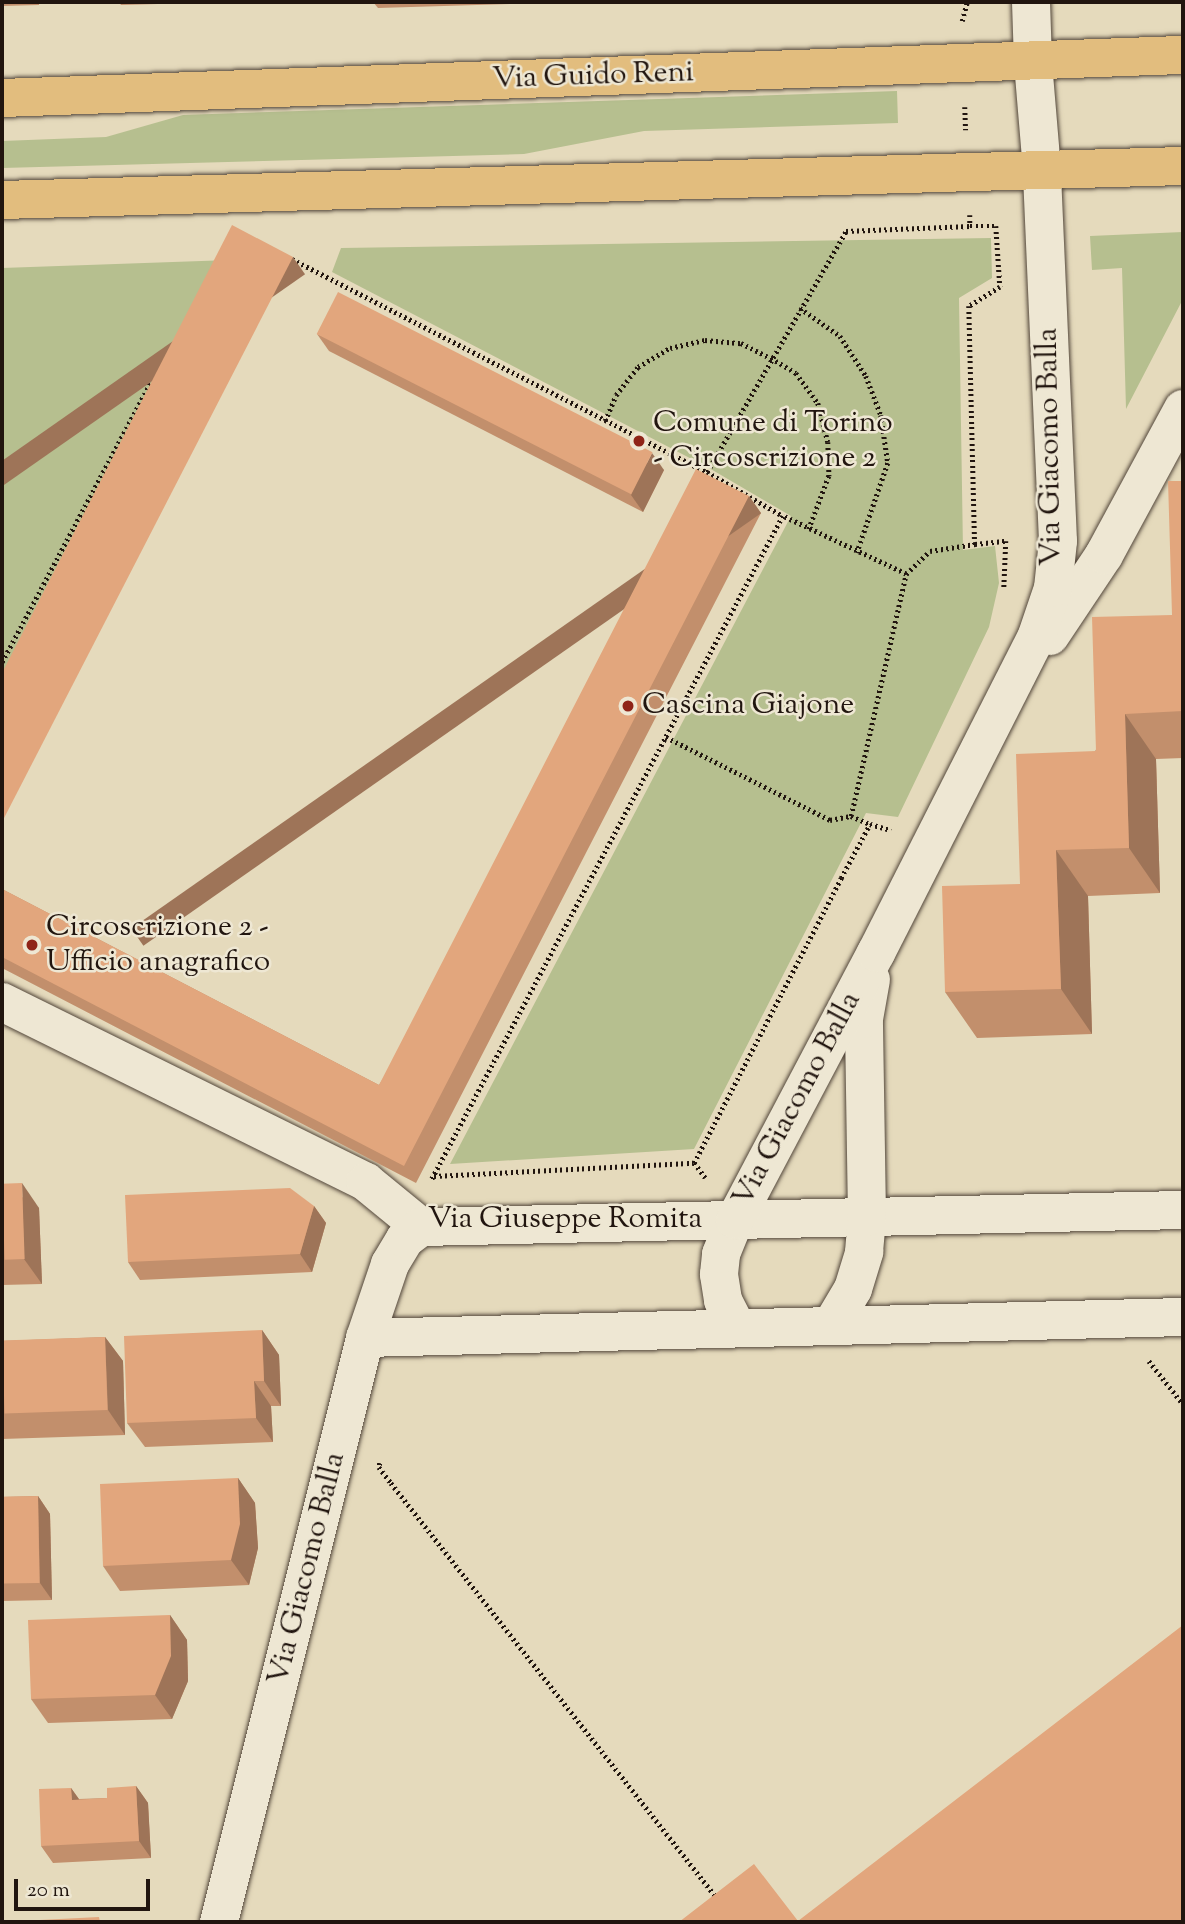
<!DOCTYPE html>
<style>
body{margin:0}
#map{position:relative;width:1185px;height:1924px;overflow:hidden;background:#e5dabc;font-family:"Sorts Mill Goudy",serif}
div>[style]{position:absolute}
.green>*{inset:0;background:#b6bf8f}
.path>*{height:4.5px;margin-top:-2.25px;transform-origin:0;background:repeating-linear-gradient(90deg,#21150f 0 2px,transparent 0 5.5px)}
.roads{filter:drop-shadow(0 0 2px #52463a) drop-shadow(0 0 2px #52463a)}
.minor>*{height:38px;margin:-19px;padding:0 19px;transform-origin:19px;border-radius:19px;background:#eee7d3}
.major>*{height:38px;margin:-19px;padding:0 19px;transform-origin:19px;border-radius:19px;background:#e2bd7e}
.wall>*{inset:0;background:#c28f6c}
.shaded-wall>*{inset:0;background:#9e7458;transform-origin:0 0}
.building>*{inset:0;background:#e2a67d;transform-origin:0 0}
.dots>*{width:19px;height:19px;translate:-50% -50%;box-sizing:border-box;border:4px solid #eee7d3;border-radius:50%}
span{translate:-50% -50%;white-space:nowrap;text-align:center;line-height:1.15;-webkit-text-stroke:5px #eee7d3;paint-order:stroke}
.street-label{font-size:30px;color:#21150f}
.poi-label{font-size:30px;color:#21150f}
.left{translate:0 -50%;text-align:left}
.frame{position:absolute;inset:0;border:4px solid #21150f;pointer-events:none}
.scale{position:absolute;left:14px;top:1879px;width:136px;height:32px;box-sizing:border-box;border:4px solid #21150f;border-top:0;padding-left:9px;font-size:21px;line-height:24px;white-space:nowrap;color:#21150f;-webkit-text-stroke:5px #eee7d3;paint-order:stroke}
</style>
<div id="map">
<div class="green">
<i style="clip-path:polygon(897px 91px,898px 123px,644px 131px,524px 154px,2px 168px,2px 141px,106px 137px,183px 115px)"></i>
<i style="clip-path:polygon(1183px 232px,1183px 299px,1126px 409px,1122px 268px,1092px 270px,1090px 236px)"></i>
<i style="clip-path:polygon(991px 238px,992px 278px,959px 298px,963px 550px,995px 546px,999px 583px,989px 627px,898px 817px,866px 813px,694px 1149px,450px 1164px,791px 516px,709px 468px,332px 272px,341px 248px)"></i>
<i style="clip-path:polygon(230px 260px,2px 707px,2px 268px)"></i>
</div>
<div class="path">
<i style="left:962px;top:21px;width:20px;rotate:-75deg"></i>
<i style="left:965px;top:107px;width:23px;rotate:88deg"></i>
<i style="left:970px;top:215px;width:11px;rotate:90deg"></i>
<i style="left:970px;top:226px;width:26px"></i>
<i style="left:996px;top:226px;width:61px;rotate:86.2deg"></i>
<i style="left:1000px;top:287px;width:36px;rotate:148deg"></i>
<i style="left:969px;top:306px;width:238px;rotate:88.6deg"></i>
<i style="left:975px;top:544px;width:31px;rotate:-6deg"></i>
<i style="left:1006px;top:541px;width:48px;rotate:92.4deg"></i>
<i style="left:292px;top:259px;width:466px;rotate:27.2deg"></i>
<i style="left:707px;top:472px;width:88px;rotate:30.1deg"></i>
<i style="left:783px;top:516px;width:752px;rotate:117.89deg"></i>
<i style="left:800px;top:308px;width:49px;rotate:35deg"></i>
<i style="left:840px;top:336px;width:48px;rotate:57deg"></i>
<i style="left:866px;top:376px;width:42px;rotate:69deg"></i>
<i style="left:881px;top:415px;width:49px;rotate:81.7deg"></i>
<i style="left:888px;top:463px;width:95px;rotate:109deg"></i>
<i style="left:605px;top:421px;width:28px;rotate:-67deg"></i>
<i style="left:616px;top:395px;width:36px;rotate:-52deg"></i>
<i style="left:638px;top:367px;width:37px;rotate:-31deg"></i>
<i style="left:670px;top:348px;width:36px;rotate:-13deg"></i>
<i style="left:705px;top:340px;width:36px;rotate:5deg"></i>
<i style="left:741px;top:343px;width:34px;rotate:27deg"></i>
<i style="left:771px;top:358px;width:29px;rotate:31deg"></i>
<i style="left:796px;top:373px;width:37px;rotate:54deg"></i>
<i style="left:818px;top:403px;width:40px;rotate:75.6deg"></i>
<i style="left:828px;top:442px;width:34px;rotate:88deg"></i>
<i style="left:829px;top:476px;width:57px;rotate:110.7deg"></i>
<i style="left:707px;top:472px;width:278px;rotate:-60deg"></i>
<i style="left:846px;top:231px;width:124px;rotate:-2.3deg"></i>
<i style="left:906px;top:574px;width:33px;rotate:-44deg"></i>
<i style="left:930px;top:551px;width:46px;rotate:-8.8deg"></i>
<i style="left:2px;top:662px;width:339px;rotate:-62deg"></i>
<i style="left:666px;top:737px;width:184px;rotate:26.8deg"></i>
<i style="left:830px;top:820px;width:21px;rotate:-11deg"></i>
<i style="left:851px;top:816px;width:248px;rotate:-77.2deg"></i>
<i style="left:906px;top:574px;width:136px;rotate:-154.8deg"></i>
<i style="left:851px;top:816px;width:21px;rotate:23deg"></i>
<i style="left:434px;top:1176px;width:260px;rotate:-2.9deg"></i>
<i style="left:705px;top:1178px;width:19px;rotate:-126deg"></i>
<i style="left:694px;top:1163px;width:321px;rotate:-62.7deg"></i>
<i style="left:841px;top:878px;width:61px;rotate:-61.8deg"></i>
<i style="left:870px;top:824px;width:22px;rotate:16deg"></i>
<i style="left:1149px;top:1361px;width:55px;rotate:51.7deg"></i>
<i style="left:380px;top:1463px;width:4px;rotate:104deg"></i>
<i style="left:379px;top:1467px;width:20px;rotate:53deg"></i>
<i style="left:391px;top:1483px;width:528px;rotate:51.85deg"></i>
</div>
<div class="roads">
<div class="minor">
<i style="left:1050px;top:636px;width:97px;rotate:-56.3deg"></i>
<i style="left:1104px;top:555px;width:166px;rotate:-61.6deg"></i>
<i style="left:2px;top:1002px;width:406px;rotate:26.3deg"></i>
<i style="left:366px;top:1182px;width:71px;rotate:39.3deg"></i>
<i style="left:421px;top:1227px;width:762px;rotate:-1.28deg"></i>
<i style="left:831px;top:1326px;width:43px;rotate:-59.3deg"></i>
<i style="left:853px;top:1289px;width:39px;rotate:-73deg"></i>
<i style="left:864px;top:1252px;width:35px;rotate:-85deg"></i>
<i style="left:867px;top:1217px;width:198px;rotate:-90.9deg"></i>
<i style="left:864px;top:1019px;width:40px;rotate:-80deg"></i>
<i style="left:737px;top:1328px;width:31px;rotate:-117deg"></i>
<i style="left:723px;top:1300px;width:26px;rotate:-99deg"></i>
<i style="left:719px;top:1274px;width:20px;rotate:-84deg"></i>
<i style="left:721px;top:1254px;width:37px;rotate:-68deg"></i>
<i style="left:735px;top:1220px;width:302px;rotate:-62.2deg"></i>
<i style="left:876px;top:953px;width:353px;rotate:-63.1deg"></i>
<i style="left:1036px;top:638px;width:53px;rotate:-71.2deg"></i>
<i style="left:1053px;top:588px;width:47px;rotate:-83.9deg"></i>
<i style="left:1058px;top:541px;width:371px;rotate:-92.5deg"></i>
<i style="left:1042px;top:170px;width:108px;rotate:-94.8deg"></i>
<i style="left:1033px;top:62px;width:60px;rotate:-91.9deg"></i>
<i style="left:365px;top:1338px;width:818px;rotate:-1.47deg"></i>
<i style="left:219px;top:1922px;width:602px;rotate:-75.96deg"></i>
<i style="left:365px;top:1338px;width:78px;rotate:-71.3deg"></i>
<i style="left:390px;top:1264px;width:29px;rotate:-59deg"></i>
<i style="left:405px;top:1239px;width:20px;rotate:-37deg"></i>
</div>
<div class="major">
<i style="left:2px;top:98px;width:1182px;rotate:-2.09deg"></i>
<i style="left:2px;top:200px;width:1181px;rotate:-1.65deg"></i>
</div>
</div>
<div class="wall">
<i style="clip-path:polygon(2px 2px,39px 2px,39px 5px,2px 6px)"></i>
<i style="clip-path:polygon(119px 2px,232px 2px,121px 5px)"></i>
<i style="clip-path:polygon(373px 2px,579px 2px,378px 8px)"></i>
<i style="clip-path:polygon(317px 334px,664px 470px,643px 512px,329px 351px)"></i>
<i style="clip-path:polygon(1183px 481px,1183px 758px,1156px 759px,1160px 893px,1088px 896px,1092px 1034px,977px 1038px,945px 992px,1020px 884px,1172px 615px)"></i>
<i style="clip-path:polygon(749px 496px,761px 513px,416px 1183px,2px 968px,2px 889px,379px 1085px)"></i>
<i style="clip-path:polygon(2px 1184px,39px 1208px,42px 1284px,2px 1285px)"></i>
<i style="clip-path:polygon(314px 1206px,326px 1223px,312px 1272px,140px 1280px,128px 1262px)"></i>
<i style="clip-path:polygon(262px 1330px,279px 1355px,281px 1406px,271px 1406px,273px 1442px,145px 1447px,127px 1423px)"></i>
<i style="clip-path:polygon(105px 1337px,123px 1361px,125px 1435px,2px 1439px,2px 1341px)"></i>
<i style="clip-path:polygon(238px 1478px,255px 1503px,258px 1548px,249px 1585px,120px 1591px,103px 1566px)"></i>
<i style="clip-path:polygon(38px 1496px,50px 1514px,52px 1600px,2px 1601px,2px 1497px)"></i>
<i style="clip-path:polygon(170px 1615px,187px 1640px,188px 1681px,172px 1719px,48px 1723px,31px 1699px)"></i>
<i style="clip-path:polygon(136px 1786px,148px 1803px,151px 1858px,53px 1863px,41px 1846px,71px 1788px,79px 1799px,107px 1798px)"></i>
</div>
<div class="shaded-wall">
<i style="left:293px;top:257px;width:21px;height:636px;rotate:55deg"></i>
<i style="clip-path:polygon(652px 453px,664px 470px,643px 512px,631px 495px)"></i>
<i style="left:749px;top:496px;width:21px;height:754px;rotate:55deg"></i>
<i style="clip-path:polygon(1125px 714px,1156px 759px,1160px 893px,1129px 848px)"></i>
<i style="clip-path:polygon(1056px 850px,1088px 896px,1092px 1034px,1061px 989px)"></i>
<i style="clip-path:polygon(22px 1183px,39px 1208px,42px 1284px,24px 1259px)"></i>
<i style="clip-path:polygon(314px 1206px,326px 1223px,312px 1272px,300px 1254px)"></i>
<i style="clip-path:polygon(262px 1330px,279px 1355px,281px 1406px,264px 1381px)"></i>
<i style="clip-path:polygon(105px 1337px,123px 1361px,125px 1435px,108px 1410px)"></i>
<i style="clip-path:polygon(254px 1381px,271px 1406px,273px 1442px,256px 1418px)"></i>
<i style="clip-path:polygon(238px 1478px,255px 1503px,258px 1548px,249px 1585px,231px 1560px)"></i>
<i style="clip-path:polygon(38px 1496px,50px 1514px,52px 1600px,40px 1583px)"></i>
<i style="clip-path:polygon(170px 1615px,187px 1640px,188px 1681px,172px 1719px,155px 1695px)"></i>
<i style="clip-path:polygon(136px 1786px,148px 1803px,151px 1858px,139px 1841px)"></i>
<i style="clip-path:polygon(71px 1788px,83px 1805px,72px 1800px)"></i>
</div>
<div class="building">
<i style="clip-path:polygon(232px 225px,293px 257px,2px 822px,2px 673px)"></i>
<i style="left:338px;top:292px;width:353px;height:47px;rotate:27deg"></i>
<i style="clip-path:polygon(696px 469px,749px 496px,404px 1166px,2px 957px,2px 889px,379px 1085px)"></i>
<i style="clip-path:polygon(1168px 481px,1183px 481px,1183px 711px,1125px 714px,1129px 848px,1056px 850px,1061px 989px,945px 992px,942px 886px,1020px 884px,1016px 754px,1096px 751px,1092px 617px,1172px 615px)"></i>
<i style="left:22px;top:1183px;width:76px;height:20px;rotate:88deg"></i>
<i style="clip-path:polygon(290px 1188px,314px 1206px,300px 1254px,128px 1262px,125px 1195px)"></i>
<i style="clip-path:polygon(262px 1330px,264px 1381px,254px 1381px,256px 1418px,127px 1423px,124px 1336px)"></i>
<i style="left:105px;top:1337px;width:73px;height:103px;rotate:88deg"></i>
<i style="clip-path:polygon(238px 1478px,240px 1524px,231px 1560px,103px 1566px,100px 1484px)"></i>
<i style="left:38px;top:1496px;width:87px;height:36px;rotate:89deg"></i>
<i style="clip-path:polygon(170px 1615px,171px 1656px,155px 1695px,31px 1699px,28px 1620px)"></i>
<i style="clip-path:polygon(1183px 1625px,1183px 1922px,679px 1922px,754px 1864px,798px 1921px)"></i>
<i style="clip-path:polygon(136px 1786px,139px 1841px,41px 1846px,39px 1789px,71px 1788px,72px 1800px,107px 1798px,107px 1788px)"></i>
<i style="clip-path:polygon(99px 1917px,100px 1922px,40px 1922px,40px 1920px)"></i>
</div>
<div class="dots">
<i style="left:639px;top:441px;background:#8f2418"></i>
<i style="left:628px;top:706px;background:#8f2418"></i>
<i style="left:32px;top:945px;background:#8f2418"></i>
</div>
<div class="street-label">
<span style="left:593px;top:77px;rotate:-2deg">Via Guido Reni</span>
<span style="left:1051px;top:447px;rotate:-91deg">Via Giacomo Balla</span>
<span style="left:798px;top:1100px;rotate:-62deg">Via Giacomo Balla</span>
<span style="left:565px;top:1220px">Via Giuseppe Romita</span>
<span style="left:308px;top:1569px;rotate:-76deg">Via Giacomo Balla</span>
</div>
<div class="poi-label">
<span class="left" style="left:653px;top:441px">Comune di Torino<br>- Circoscrizione 2</span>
<span class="left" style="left:642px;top:706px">Cascina Giajone</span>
<span class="left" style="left:46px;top:945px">Circoscrizione 2 -<br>Ufficio anagrafico</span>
</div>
<div class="frame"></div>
<div class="scale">20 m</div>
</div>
